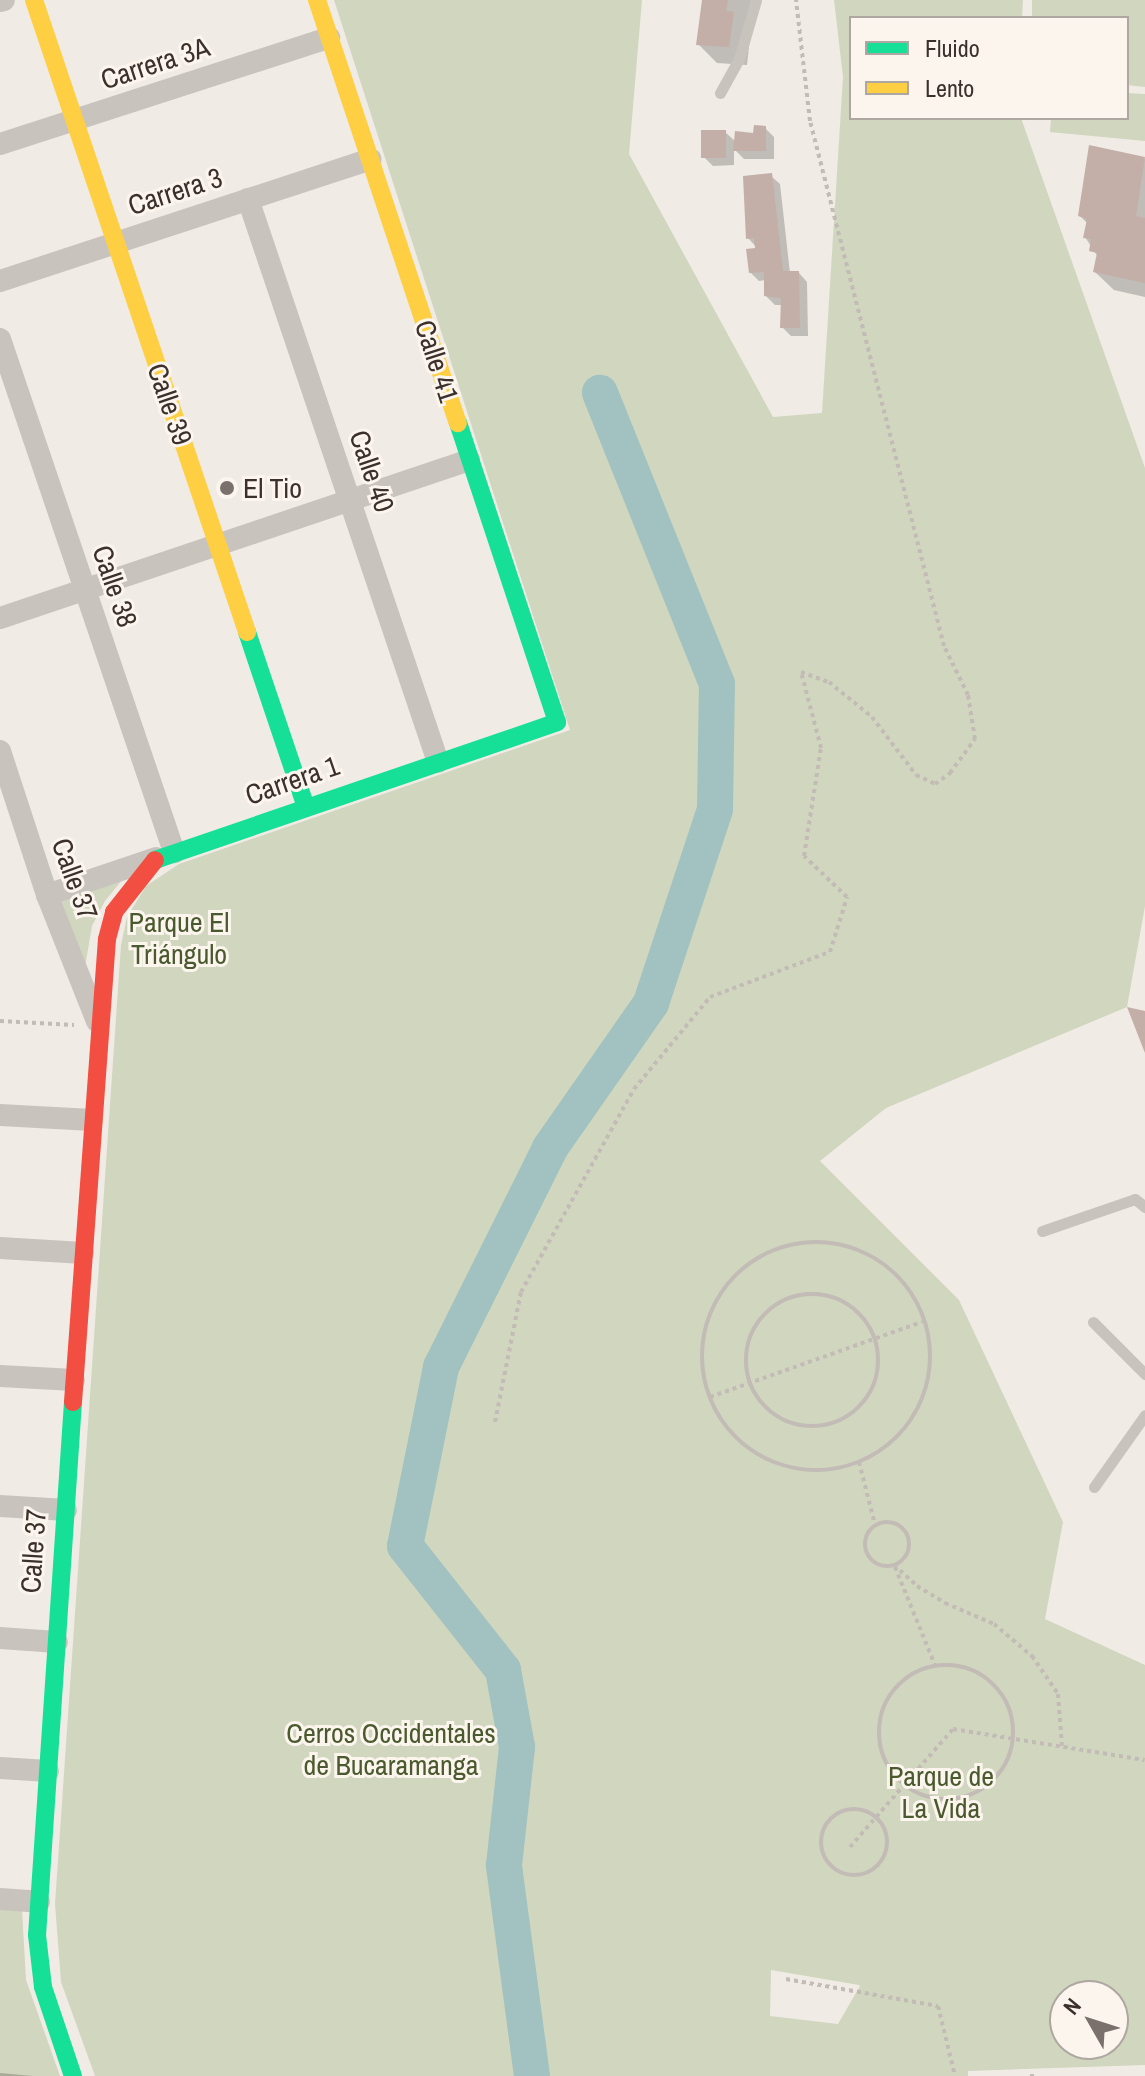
<!DOCTYPE html>
<meta charset="utf-8">
<style>
body{margin:0}
#map{position:relative;width:1145px;height:2076px;overflow:hidden;background:#f0ebe5;font-family:"Archivo Narrow",sans-serif}
div>[style]{position:absolute}
.green>*{inset:0;background:#d1d6bf}
.shadow>*{inset:0;background:#0003}
.river>*{height:36px;margin:-18px;padding:0 18px;transform-origin:18px;border-radius:18px;background:#a1c2c1}
.building>*{inset:0;background:#c3afa7;transform-origin:0 0}
.path>*{height:4px;margin-top:-2px;transform-origin:0;background:repeating-linear-gradient(90deg,#c2bbb6 0 4px,transparent 0 8px)}
.path>.ring{margin:-2px;padding:0;box-sizing:content-box;background:none;border:4px solid #c2bbb6;border-radius:50%}
.lane>*{height:11px;margin:-5.5px;padding:0 5.5px;transform-origin:5.5px;border-radius:5.5px;background:#c9c3be}
.street>*{height:22px;margin:-11px;padding:0 11px;transform-origin:11px;border-radius:11px;background:#c9c3be}
.fast>*{height:18px;margin:-9px;padding:0 9px;transform-origin:9px;border-radius:9px;background:#16e098}
.slow>*{height:18px;margin:-9px;padding:0 9px;transform-origin:9px;border-radius:9px;background:#ffcf43}
.jam>*{height:18px;margin:-9px;padding:0 9px;transform-origin:9px;border-radius:9px;background:#f24e42}
.dots>*{width:22px;height:22px;translate:-50% -50%;box-sizing:border-box;border:4px solid #fbf5ee;border-radius:50%}
span{translate:-50% -50%;white-space:nowrap;text-align:center;line-height:1.15;-webkit-text-stroke:6px #fbf5ee;paint-order:stroke}
.street-label{font-size:28px;color:#3b302b}
.poi-label{font-size:28px;color:#3b302b}
.left{translate:0 -50%;text-align:left}
.park-label{font-size:28px;color:#4a5a2e}
.legend{position:absolute;left:849px;top:16px;width:280px;height:104px;box-sizing:border-box;background:#fbf5ee;border:2px solid #aea6a0;margin:0;padding:10px 14px;list-style:none;font-size:24px;color:#3b302b}
.legend li{display:flex;align-items:center;gap:16px;height:40px}
.legend b{width:40px;border:2px solid #aea6a0}
.north{position:absolute;left:1049px;top:1980px;width:80px;height:80px;box-sizing:border-box;background:#fbf5ee;border:2px solid #aea6a0;border-radius:50%;rotate:309deg;font-size:22px;font-weight:700;line-height:32px;text-align:center;color:#3b302b}
.north::after{content:'';display:block;margin:auto;width:28px;height:36px;background:#7a716c;clip-path:polygon(50% 0,100% 100%,50% 72%,0 100%)}
</style>
<div id="map">
<div class="green">
<i style="clip-path:polygon(evenodd,334px 0,642px 0,629px 154px,773px 417px,822px 413px,843px 77px,834px 0,1023px 0,1022px 18px,851px 18px,851px 118px,1021px 118px,1145px 468px,1145px 906px,1127px 1007px,886px 1108px,820px 1161px,959px 1300px,1063px 1522px,1045px 1619px,1145px 1665px,1145px 2065px,968px 2071px,968px 2076px,95px 2076px,61px 1982px,55px 1904px,121px 945px,127px 917px,146px 886px,179px 864px,570px 730px,334px 0,771px 1970px,859px 1985px,860px 1986px,838px 2024px,770px 2016px,771px 1970px,334px 0,1065px 1996px,1113px 1996px,1113px 2044px,1065px 2044px,1065px 1996px)"></i>
<i style="clip-path:polygon(1032px 0,1145px 0,1145px 87px,1127px 85px,1127px 18px,1032px 18px)"></i>
<i style="clip-path:polygon(1127px 93px,1145px 94px,1145px 141px,1050px 132px,1051px 118px,1127px 118px)"></i>
<i style="clip-path:polygon(122px 880px,105px 901px,92px 926px,85px 967px,58px 903px)"></i>
<i style="clip-path:polygon(0 1909px,22px 1910px,26px 1980px,60px 2076px,0 2076px)"></i>
</div>
<div class="shadow">
<i style="clip-path:polygon(704px 0,754px 0,747px 65px,717px 63px,698px 44px)"></i>
<i style="clip-path:polygon(765px 128px,774px 137px,774px 159px,744px 159px,734px 149px,734px 165px,713px 166px,704px 157px,725px 132px,736px 142px)"></i>
<i style="clip-path:polygon(1144px 159px,1145px 159px,1145px 297px,1114px 290px,1095px 272px,1098px 257px,1085px 237px,1088px 224px,1080px 216px)"></i>
<i style="clip-path:polygon(771px 176px,780px 184px,790px 273px,799px 273px,807px 282px,808px 336px,791px 336px,782px 327px,783px 305px,775px 305px,766px 296px,766px 280px,759px 281px,750px 272px,758px 249px,748px 238px)"></i>
<i style="clip-path:polygon(0 2073px,33px 2076px,0 2076px)"></i>
</div>
<div class="river">
<i style="left:532px;top:2076px;width:213px;rotate:-97.6deg"></i>
<i style="left:504px;top:1865px;width:119px;rotate:-83.7deg"></i>
<i style="left:517px;top:1747px;width:78px;rotate:-100.3deg"></i>
<i style="left:503px;top:1670px;width:158px;rotate:-128.3deg"></i>
<i style="left:405px;top:1546px;width:183px;rotate:-78.6deg"></i>
<i style="left:441px;top:1367px;width:245px;rotate:-63.5deg"></i>
<i style="left:550px;top:1148px;width:177px;rotate:-55.1deg"></i>
<i style="left:651px;top:1003px;width:204px;rotate:-71.7deg"></i>
<i style="left:715px;top:809px;width:125px;rotate:-89.1deg"></i>
<i style="left:717px;top:684px;width:314px;rotate:-111.9deg"></i>
</div>
<div class="building">
<i style="clip-path:polygon(702px 0,728px 0,726px 11px,734px 12px,729px 47px,696px 45px)"></i>
<i style="clip-path:polygon(754px 125px,766px 126px,766px 151px,733px 151px,735px 131px,753px 133px)"></i>
<i style="left:701px;top:130px;width:25px;height:28px"></i>
<i style="clip-path:polygon(1089px 145px,1145px 157px,1136px 216px,1145px 218px,1145px 283px,1093px 272px,1097px 253px,1089px 251px,1091px 239px,1083px 238px,1087px 219px,1078px 216px)"></i>
<i style="clip-path:polygon(772px 173px,783px 271px,799px 271px,800px 328px,780px 328px,781px 298px,764px 296px,764px 272px,749px 273px,746px 249px,755px 248px,754px 238px,746px 239px,743px 176px)"></i>
<i style="clip-path:polygon(1127px 1007px,1145px 1011px,1145px 1053px)"></i>
</div>
<div class="path">
<i style="left:0;top:1021px;width:74px;rotate:3.1deg"></i>
<i class="ring" style="left:702px;top:1242px;width:224px;height:224px"></i>
<i class="ring" style="left:746px;top:1294px;width:128px;height:128px"></i>
<i style="left:710px;top:1397px;width:225px;rotate:-19.5deg"></i>
<i style="left:495px;top:1422px;width:133px;rotate:-78.7deg"></i>
<i style="left:521px;top:1292px;width:232px;rotate:-60.9deg"></i>
<i style="left:634px;top:1089px;width:119px;rotate:-50.4deg"></i>
<i style="left:710px;top:997px;width:128px;rotate:-20.6deg"></i>
<i style="left:830px;top:952px;width:58px;rotate:-72.8deg"></i>
<i style="left:847px;top:897px;width:59px;rotate:-136.4deg"></i>
<i style="left:804px;top:856px;width:109px;rotate:-81.1deg"></i>
<i style="left:821px;top:748px;width:79px;rotate:-104.7deg"></i>
<i style="left:801px;top:672px;width:30px;rotate:20deg"></i>
<i style="left:829px;top:682px;width:55px;rotate:39.1deg"></i>
<i style="left:872px;top:717px;width:73px;rotate:52.8deg"></i>
<i style="left:916px;top:775px;width:21px;rotate:25deg"></i>
<i style="left:935px;top:784px;width:19px;rotate:-36deg"></i>
<i style="left:950px;top:773px;width:42px;rotate:-53.7deg"></i>
<i style="left:975px;top:739px;width:45px;rotate:-99deg"></i>
<i style="left:968px;top:695px;width:55px;rotate:-116.1deg"></i>
<i style="left:944px;top:646px;width:542px;rotate:-104.32deg"></i>
<i style="left:810px;top:121px;width:122px;rotate:-96.6deg"></i>
<i style="left:859px;top:1462px;width:65px;rotate:75.7deg"></i>
<i class="ring" style="left:865px;top:1522px;width:40px;height:40px"></i>
<i style="left:894px;top:1565px;width:31px;rotate:42deg"></i>
<i style="left:917px;top:1586px;width:33px;rotate:31deg"></i>
<i style="left:945px;top:1603px;width:53px;rotate:23.2deg"></i>
<i style="left:994px;top:1624px;width:50px;rotate:40.1deg"></i>
<i style="left:1032px;top:1656px;width:46px;rotate:55.6deg"></i>
<i style="left:1058px;top:1694px;width:52px;rotate:85.6deg"></i>
<i style="left:895px;top:1567px;width:106px;rotate:67.8deg"></i>
<i class="ring" style="left:879px;top:1665px;width:130px;height:130px"></i>
<i class="ring" style="left:821px;top:1809px;width:62px;height:62px"></i>
<i style="left:850px;top:1847px;width:157px;rotate:-48.9deg"></i>
<i style="left:953px;top:1729px;width:194px;rotate:9.2deg"></i>
<i style="left:786px;top:1979px;width:154px;rotate:10.1deg"></i>
<i style="left:938px;top:2006px;width:72px;rotate:76.3deg"></i>
<i style="left:1030px;top:2076px;width:4px"></i>
</div>
<div class="lane">
<i style="left:720px;top:93px;width:39px;rotate:-61deg"></i>
<i style="left:739px;top:59px;width:61px;rotate:-73.9deg"></i>
<i style="left:1042px;top:1231px;width:98px;rotate:-19deg"></i>
<i style="left:1135px;top:1199px;width:13px;rotate:39deg"></i>
<i style="left:1093px;top:1322px;width:74px;rotate:45deg"></i>
<i style="left:1094px;top:1487px;width:88px;rotate:-54.7deg"></i>
</div>
<div class="street">
<i style="left:0;top:1px;width:4px;rotate:-14deg"></i>
<i style="left:0;top:144px;width:346px;rotate:-17.9deg"></i>
<i style="left:248px;top:199px;width:594px;rotate:71.35deg"></i>
<i style="left:0;top:281px;width:390px;rotate:-18.2deg"></i>
<i style="left:0;top:339px;width:542px;rotate:71.26deg"></i>
<i style="left:0;top:618px;width:495px;rotate:-18.6deg"></i>
<i style="left:0;top:751px;width:151px;rotate:71.9deg"></i>
<i style="left:47px;top:895px;width:136px;rotate:68.4deg"></i>
<i style="left:47px;top:895px;width:115px;rotate:-18.7deg"></i>
<i style="left:0;top:1115px;width:92px;rotate:3.1deg"></i>
<i style="left:0;top:1248px;width:83px;rotate:3.4deg"></i>
<i style="left:0;top:1376px;width:74px;rotate:3.1deg"></i>
<i style="left:0;top:1506px;width:66px;rotate:3.5deg"></i>
<i style="left:0;top:1638px;width:57px;rotate:4deg"></i>
<i style="left:0;top:1768px;width:48px;rotate:3.6deg"></i>
<i style="left:0;top:1899px;width:39px;rotate:4deg"></i>
</div>
<div class="fast">
<i style="left:247px;top:632px;width:185px;rotate:71.4deg"></i>
<i style="left:155px;top:860px;width:425px;rotate:-18.9deg"></i>
<i style="left:557px;top:722px;width:315px;rotate:-108.3deg"></i>
<i style="left:73px;top:1402px;width:534px;rotate:93.86deg"></i>
<i style="left:37px;top:1935px;width:52px;rotate:83.4deg"></i>
<i style="left:43px;top:1987px;width:94px;rotate:71.4deg"></i>
</div>
<div class="slow">
<i style="left:34px;top:0;width:667px;rotate:71.37deg"></i>
<i style="left:317px;top:0;width:446px;rotate:71.6deg"></i>
</div>
<div class="jam">
<i style="left:73px;top:1402px;width:464px;rotate:-85.8deg"></i>
<i style="left:107px;top:939px;width:28px;rotate:-75deg"></i>
<i style="left:114px;top:912px;width:66px;rotate:-51.7deg"></i>
</div>
<div class="dots">
<i style="left:227px;top:488px;background:#7a716c"></i>
</div>
<div class="street-label">
<span style="left:155px;top:63px;rotate:-18deg">Carrera 3A</span>
<span style="left:175px;top:191px;rotate:-18deg">Carrera 3</span>
<span style="left:437px;top:361px;rotate:72deg">Calle 41</span>
<span style="left:170px;top:404px;rotate:71deg">Calle 39</span>
<span style="left:372px;top:471px;rotate:71deg">Calle 40</span>
<span style="left:115px;top:586px;rotate:71deg">Calle 38</span>
<span style="left:292px;top:780px;rotate:-19deg">Carrera 1</span>
<span style="left:75px;top:879px;rotate:70deg">Calle 37</span>
<span style="left:33px;top:1551px;rotate:-86deg">Calle 37</span>
</div>
<div class="poi-label">
<span class="left" style="left:243px;top:488px">El Tio</span>
</div>
<div class="park-label">
<span style="left:179px;top:938px">Parque El<br>Triángulo</span>
<span style="left:391px;top:1749px">Cerros Occidentales<br>de Bucaramanga</span>
<span style="left:941px;top:1792px">Parque de<br>La Vida</span>
</div>
<ul class="legend">
<li><b style="height:10px;background:#16e098"></b>Fluido</li>
<li><b style="height:10px;background:#ffcf43"></b>Lento</li>
</ul>
<div class="north">N</div>
</div>
